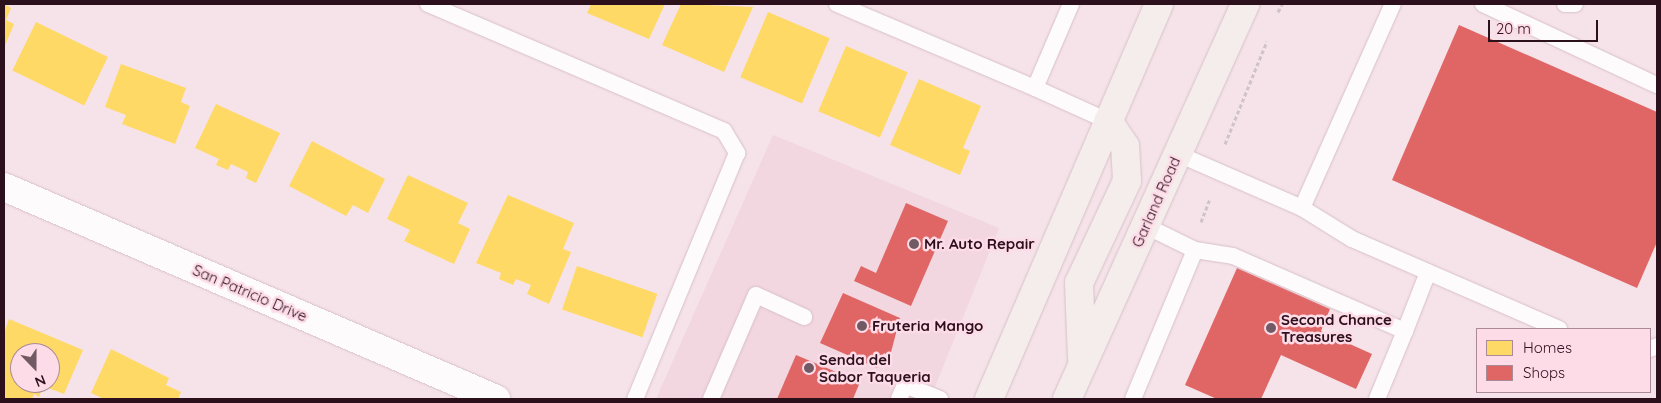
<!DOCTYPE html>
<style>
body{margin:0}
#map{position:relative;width:1661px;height:403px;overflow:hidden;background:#f5e3e9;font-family:Quicksand,sans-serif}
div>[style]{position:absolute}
.built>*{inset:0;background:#f2d6e0}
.homes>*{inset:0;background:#ffd966;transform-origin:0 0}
.shops>*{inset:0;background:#e06666}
.path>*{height:3px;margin-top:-1.5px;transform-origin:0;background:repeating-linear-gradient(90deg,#cec4c8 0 4px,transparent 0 6.5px)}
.roads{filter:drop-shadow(0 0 1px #d8c0c9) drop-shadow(0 0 1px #d8c0c9)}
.service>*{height:16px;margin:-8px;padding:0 8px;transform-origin:8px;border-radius:8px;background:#fefbfc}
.minor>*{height:28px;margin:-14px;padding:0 14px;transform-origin:14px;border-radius:14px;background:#fefbfc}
.primary>*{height:28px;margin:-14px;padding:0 14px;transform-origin:14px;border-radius:14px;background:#f4edec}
.dots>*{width:14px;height:14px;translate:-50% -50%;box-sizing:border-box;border:2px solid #fddbe7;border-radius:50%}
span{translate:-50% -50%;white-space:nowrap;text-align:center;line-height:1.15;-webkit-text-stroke:5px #fddbe7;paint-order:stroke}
.street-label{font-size:15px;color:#2c101c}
.poi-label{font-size:15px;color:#2c101c;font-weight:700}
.left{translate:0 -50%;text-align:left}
.frame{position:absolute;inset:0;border:5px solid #2c101c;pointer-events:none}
.legend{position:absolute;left:1476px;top:328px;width:175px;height:65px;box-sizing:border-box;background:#fddbe7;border:1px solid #a98a96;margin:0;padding:6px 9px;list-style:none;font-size:15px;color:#2c101c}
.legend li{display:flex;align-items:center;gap:10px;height:25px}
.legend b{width:25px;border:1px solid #a98a96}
.north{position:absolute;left:10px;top:343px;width:50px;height:50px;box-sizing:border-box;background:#fddbe7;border:1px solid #a98a96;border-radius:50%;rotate:158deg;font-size:14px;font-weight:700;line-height:20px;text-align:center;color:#2c101c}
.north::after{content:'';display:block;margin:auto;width:18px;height:22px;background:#725a64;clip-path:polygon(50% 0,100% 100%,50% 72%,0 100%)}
.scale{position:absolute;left:1488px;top:20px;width:110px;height:22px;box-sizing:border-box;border:2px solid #2c101c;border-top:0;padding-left:6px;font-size:15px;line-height:18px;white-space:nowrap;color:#2c101c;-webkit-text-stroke:4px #fddbe7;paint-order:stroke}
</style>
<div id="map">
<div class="built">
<i style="clip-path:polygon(773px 135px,999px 228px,930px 399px,656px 399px)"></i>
</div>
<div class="homes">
<i style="clip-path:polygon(4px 4px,11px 8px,6px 20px,14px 24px,4px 48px)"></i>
<i style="clip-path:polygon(591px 4px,665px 4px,649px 39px,587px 13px)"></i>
<i style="clip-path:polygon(681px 4px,753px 7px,724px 72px,662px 45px)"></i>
<i style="left:768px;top:12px;width:67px;height:71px;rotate:23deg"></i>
<i style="left:36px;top:22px;width:80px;height:54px;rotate:26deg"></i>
<i style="left:846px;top:46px;width:67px;height:71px;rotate:23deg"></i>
<i style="clip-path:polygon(121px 64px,186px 88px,181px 102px,190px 106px,175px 144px,122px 124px,126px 115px,105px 107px)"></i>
<i style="clip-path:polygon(919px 79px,981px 106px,963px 148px,970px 151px,960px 175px,890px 145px)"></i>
<i style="clip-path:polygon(216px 104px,280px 133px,256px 183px,246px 178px,248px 172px,231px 164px,228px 170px,216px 165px,219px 159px,195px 148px)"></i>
<i style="clip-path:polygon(312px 141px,385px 179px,368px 213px,353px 205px,346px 216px,289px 186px)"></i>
<i style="clip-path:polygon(408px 175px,468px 203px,458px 223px,470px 229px,454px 264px,404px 241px,410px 230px,387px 219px)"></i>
<i style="clip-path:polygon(508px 195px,574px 223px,563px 249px,571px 252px,549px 304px,527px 294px,531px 285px,516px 279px,513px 285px,499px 279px,501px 273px,476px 263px)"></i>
<i style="left:577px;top:266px;width:85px;height:46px;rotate:19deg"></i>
<i style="clip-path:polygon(evenodd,9px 319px,83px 350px,64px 394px,43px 386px,39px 397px,34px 394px,32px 399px,4px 399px,4px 333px,9px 319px,20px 353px,50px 353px,50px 383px,20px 383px,20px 353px)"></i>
<i style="clip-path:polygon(111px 349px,169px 378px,166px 385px,181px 392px,178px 399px,104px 399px,91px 393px)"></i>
</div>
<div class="shops">
<i style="clip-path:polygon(1459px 25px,1657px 112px,1657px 242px,1637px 288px,1392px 180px)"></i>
<i style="clip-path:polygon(906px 203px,948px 221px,911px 306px,854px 281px,861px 266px,876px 273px)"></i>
<i style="clip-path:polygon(1237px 268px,1330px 309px,1321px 331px,1372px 354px,1356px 389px,1281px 355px,1261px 399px,1217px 399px,1185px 385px)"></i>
<i style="clip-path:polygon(843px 293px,900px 318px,890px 356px,884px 353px,877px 368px,820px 343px)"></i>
<i style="clip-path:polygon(796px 355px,860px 382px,853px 399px,777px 399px)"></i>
</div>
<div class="path">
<i style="left:1278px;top:12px;width:9px;rotate:-63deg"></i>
<i style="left:1225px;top:144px;width:111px;rotate:-67.8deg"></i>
<i style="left:1201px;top:222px;width:26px;rotate:-69deg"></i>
</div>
<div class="roads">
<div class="service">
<i style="left:428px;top:4px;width:322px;rotate:23.2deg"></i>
<i style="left:724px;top:131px;width:26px;rotate:59deg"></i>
<i style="left:737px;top:153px;width:266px;rotate:112.5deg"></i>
<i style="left:837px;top:4px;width:215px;rotate:23deg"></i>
<i style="left:1071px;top:4px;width:91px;rotate:113.2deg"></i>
<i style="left:1035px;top:88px;width:80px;rotate:24.3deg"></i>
<i style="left:1483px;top:4px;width:192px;rotate:25deg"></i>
<i style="left:1565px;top:4px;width:10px"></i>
<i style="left:1178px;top:154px;width:135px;rotate:23.5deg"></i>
<i style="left:1302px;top:208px;width:59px;rotate:31.8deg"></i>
<i style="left:1352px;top:239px;width:226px;rotate:23.5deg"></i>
<i style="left:1302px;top:208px;width:223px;rotate:-66deg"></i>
<i style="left:1146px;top:226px;width:55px;rotate:26.1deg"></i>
<i style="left:1195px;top:250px;width:38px;rotate:9deg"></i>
<i style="left:1233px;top:256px;width:188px;rotate:23.6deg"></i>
<i style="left:1405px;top:331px;width:74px;rotate:112.4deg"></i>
<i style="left:1405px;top:331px;width:63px;rotate:-68.7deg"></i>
<i style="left:1650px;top:349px;width:8px;rotate:-23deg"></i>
<i style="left:711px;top:399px;width:113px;rotate:-66.6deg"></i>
<i style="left:756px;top:295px;width:53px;rotate:24.6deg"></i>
<i style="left:899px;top:399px;width:15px;rotate:-67deg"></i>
<i style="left:905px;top:385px;width:38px;rotate:22deg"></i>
<i style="left:1133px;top:399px;width:161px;rotate:-67.4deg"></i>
</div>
<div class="minor">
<i style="left:4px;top:187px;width:536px;rotate:23.31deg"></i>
</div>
<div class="primary">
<i style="left:1082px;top:358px;width:75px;rotate:-92.3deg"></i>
<i style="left:1079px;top:283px;width:113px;rotate:-64.8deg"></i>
<i style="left:1127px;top:181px;width:35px;rotate:-93deg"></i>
<i style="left:1125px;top:146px;width:30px;rotate:-124deg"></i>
<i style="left:989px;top:399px;width:430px;rotate:-66.7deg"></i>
<i style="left:1067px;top:399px;width:433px;rotate:-65.7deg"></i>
</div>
</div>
<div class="dots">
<i style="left:914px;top:244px;background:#725a64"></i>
<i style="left:862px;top:326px;background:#725a64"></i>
<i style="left:1271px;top:328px;background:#725a64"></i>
<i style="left:809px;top:368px;background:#725a64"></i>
</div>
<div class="street-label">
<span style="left:1156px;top:202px;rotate:-66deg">Garland Road</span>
<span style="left:250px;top:293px;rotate:23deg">San Patricio Drive</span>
</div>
<div class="poi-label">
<span class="left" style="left:924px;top:244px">Mr. Auto Repair</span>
<span class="left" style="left:1281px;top:328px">Second Chance<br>Treasures</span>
<span class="left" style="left:872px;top:326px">Fruteria Mango</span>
<span class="left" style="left:819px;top:368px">Senda del<br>Sabor Taqueria</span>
</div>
<div class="frame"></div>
<ul class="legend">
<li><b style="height:14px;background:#ffd966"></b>Homes</li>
<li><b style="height:14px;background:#e06666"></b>Shops</li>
</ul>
<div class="north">N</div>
<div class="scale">20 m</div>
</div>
